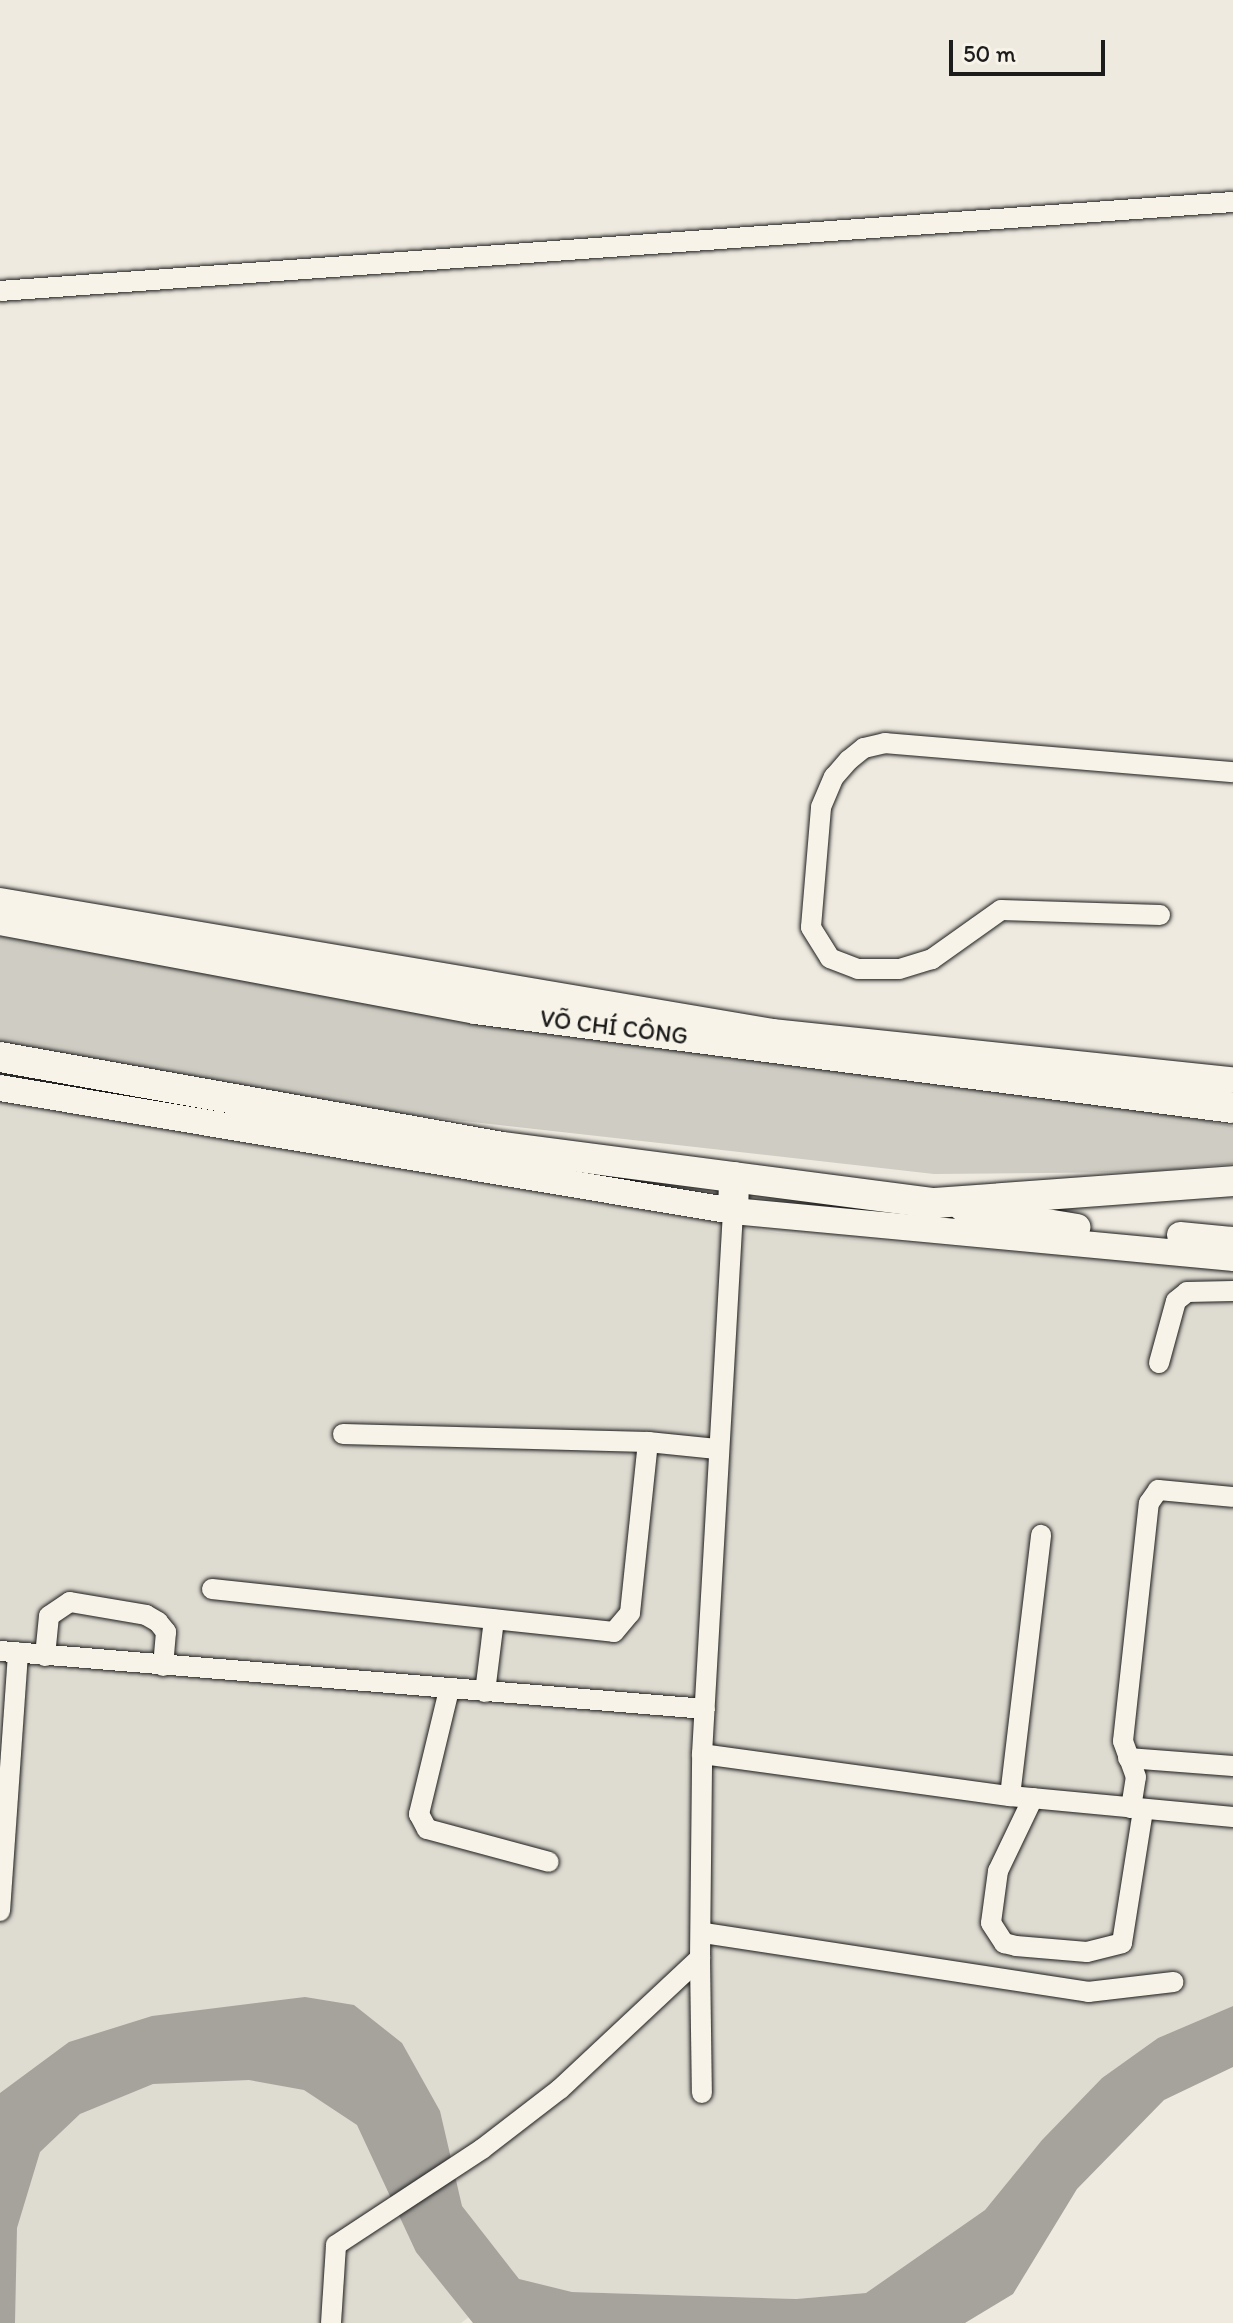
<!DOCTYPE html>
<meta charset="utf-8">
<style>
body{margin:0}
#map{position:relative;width:1233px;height:2323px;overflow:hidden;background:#eeeae0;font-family:Itim,sans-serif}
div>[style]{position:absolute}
.built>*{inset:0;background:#dedbd1}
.green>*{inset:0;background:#cfccc3}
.water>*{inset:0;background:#a6a39d}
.roads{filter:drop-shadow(0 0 2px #1c1c1c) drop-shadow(0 0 2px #1c1c1c)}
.minor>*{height:20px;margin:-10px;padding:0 10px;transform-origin:10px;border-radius:10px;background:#f7f3e8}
.major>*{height:26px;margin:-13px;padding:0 13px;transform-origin:13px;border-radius:13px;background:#f7f3e8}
.highway>*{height:30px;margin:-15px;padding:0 15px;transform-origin:15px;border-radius:15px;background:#f7f3e8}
span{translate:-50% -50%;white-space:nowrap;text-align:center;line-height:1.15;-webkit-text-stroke:6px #f7f3e8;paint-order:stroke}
.street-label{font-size:24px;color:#1c1c1c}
.scale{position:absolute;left:949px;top:40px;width:156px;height:36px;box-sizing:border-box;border:4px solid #1c1c1c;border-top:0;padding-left:10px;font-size:24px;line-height:28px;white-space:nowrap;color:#1c1c1c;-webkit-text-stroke:6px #f7f3e8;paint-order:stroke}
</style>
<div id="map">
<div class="built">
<i style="clip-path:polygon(0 1102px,778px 1233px,1233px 1269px,1233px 2006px,1158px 2038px,1102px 2078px,1042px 2140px,985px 2210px,866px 2293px,796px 2299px,572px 2292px,519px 2280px,461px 2323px,0 2323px)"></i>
</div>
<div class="green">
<i style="clip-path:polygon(0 936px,757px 1055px,1082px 1096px,1233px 1126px,1233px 1164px,1143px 1172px,934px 1174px,295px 1102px,0 1048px)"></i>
</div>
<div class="water">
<i style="clip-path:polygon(305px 1997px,354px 2005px,402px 2043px,440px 2111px,462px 2206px,519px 2279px,572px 2292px,796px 2299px,866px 2293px,985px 2210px,1042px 2140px,1102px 2078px,1158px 2038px,1233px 2006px,1233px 2067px,1164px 2100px,1077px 2189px,1013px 2294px,965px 2323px,473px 2323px,416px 2252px,357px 2125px,304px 2090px,249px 2080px,153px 2084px,80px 2114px,40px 2152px,17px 2228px,15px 2323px,0 2323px,0 2093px,69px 2042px,152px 2016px)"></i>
</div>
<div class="roads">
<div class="minor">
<i style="left:0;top:291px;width:1236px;rotate:-4.13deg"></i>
<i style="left:1160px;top:915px;width:159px;rotate:-178.2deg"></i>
<i style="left:1001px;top:910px;width:85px;rotate:144.6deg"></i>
<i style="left:932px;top:959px;width:34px;rotate:163deg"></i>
<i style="left:899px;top:969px;width:41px;rotate:180deg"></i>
<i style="left:858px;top:969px;width:30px;rotate:-159deg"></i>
<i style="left:830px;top:958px;width:36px;rotate:-122deg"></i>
<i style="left:811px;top:927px;width:120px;rotate:-85.2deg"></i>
<i style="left:821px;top:807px;width:33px;rotate:-67deg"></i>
<i style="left:834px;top:777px;width:23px;rotate:-49deg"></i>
<i style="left:849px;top:760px;width:19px;rotate:-39deg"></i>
<i style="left:864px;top:748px;width:22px;rotate:-13deg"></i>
<i style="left:885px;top:743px;width:349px;rotate:4.8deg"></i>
<i style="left:1159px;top:1363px;width:64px;rotate:-74.7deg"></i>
<i style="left:1176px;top:1301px;width:14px;rotate:-39deg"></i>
<i style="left:1187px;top:1292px;width:46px;rotate:-1.2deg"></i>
<i style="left:343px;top:1434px;width:305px;rotate:1.5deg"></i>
<i style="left:648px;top:1442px;width:69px;rotate:5.8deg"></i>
<i style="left:212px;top:1589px;width:404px;rotate:6.1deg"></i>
<i style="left:614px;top:1632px;width:25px;rotate:-50deg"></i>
<i style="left:630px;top:1613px;width:172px;rotate:-84deg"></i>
<i style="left:0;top:1651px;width:707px;rotate:4.7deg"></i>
<i style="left:45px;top:1656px;width:40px;rotate:-84.3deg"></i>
<i style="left:49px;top:1616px;width:25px;rotate:-34deg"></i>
<i style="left:70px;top:1602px;width:77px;rotate:9.7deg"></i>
<i style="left:146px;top:1615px;width:14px;rotate:30deg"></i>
<i style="left:158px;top:1622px;width:13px;rotate:51deg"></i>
<i style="left:166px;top:1632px;width:34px;rotate:95deg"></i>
<i style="left:449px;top:1690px;width:128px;rotate:103.6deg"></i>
<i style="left:419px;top:1814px;width:17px;rotate:62deg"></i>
<i style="left:427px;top:1829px;width:126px;rotate:15.1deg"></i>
<i style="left:485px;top:1692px;width:73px;rotate:-82.9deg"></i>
<i style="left:702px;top:1754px;width:311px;rotate:7.8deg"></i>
<i style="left:1010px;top:1796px;width:224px;rotate:5.4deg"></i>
<i style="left:1128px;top:1758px;width:105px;rotate:4.4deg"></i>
<i style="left:1010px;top:1796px;width:263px;rotate:-83.2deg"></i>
<i style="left:1033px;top:1798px;width:81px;rotate:115.6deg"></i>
<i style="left:998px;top:1871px;width:52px;rotate:97.7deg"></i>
<i style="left:991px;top:1923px;width:24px;rotate:57deg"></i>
<i style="left:1004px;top:1943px;width:12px;rotate:14deg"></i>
<i style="left:1016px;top:1946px;width:71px;rotate:4.8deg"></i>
<i style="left:1087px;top:1952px;width:36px;rotate:-14deg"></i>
<i style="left:1122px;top:1943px;width:135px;rotate:-81deg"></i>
<i style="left:1131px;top:1808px;width:31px;rotate:-81deg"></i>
<i style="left:1136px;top:1777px;width:38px;rotate:-110deg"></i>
<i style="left:1123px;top:1741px;width:239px;rotate:-83.8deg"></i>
<i style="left:1149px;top:1503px;width:16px;rotate:-55deg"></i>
<i style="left:1158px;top:1490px;width:75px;rotate:5.3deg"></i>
<i style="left:0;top:1911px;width:259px;rotate:-86deg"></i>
<i style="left:704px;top:1933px;width:389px;rotate:8.7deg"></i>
<i style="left:1088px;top:1992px;width:86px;rotate:-6.7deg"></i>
<i style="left:700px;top:1958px;width:135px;rotate:89.2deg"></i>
<i style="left:331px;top:2323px;width:78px;rotate:-86.3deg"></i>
<i style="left:336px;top:2245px;width:175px;rotate:-33.3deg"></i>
<i style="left:482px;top:2149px;width:98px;rotate:-37.6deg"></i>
<i style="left:560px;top:2089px;width:192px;rotate:-43.1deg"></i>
<i style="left:700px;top:1958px;width:204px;rotate:-89.4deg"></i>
<i style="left:702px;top:1754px;width:544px;rotate:-86.73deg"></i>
</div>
<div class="major">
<i style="left:0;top:901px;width:784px;rotate:9.62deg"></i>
<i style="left:773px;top:1032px;width:462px;rotate:6deg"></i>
<i style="left:0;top:1088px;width:743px;rotate:9.53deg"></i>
<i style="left:733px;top:1211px;width:502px;rotate:5.37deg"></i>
<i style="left:962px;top:1208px;width:117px;rotate:9.4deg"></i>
<i style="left:1180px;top:1235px;width:53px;rotate:5.4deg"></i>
</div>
<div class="highway">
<i style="left:0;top:920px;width:483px;rotate:10.6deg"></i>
<i style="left:475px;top:1009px;width:764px;rotate:7.44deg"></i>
<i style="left:0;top:1057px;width:510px;rotate:10.16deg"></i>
<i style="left:502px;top:1147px;width:437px;rotate:7.4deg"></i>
<i style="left:935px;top:1203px;width:299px;rotate:-4.2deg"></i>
<i style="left:733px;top:1211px;width:34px;rotate:-88deg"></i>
</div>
</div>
<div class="street-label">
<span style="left:614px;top:1027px;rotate:7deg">VÕ CHÍ CÔNG</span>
</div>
<div class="scale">50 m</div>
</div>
